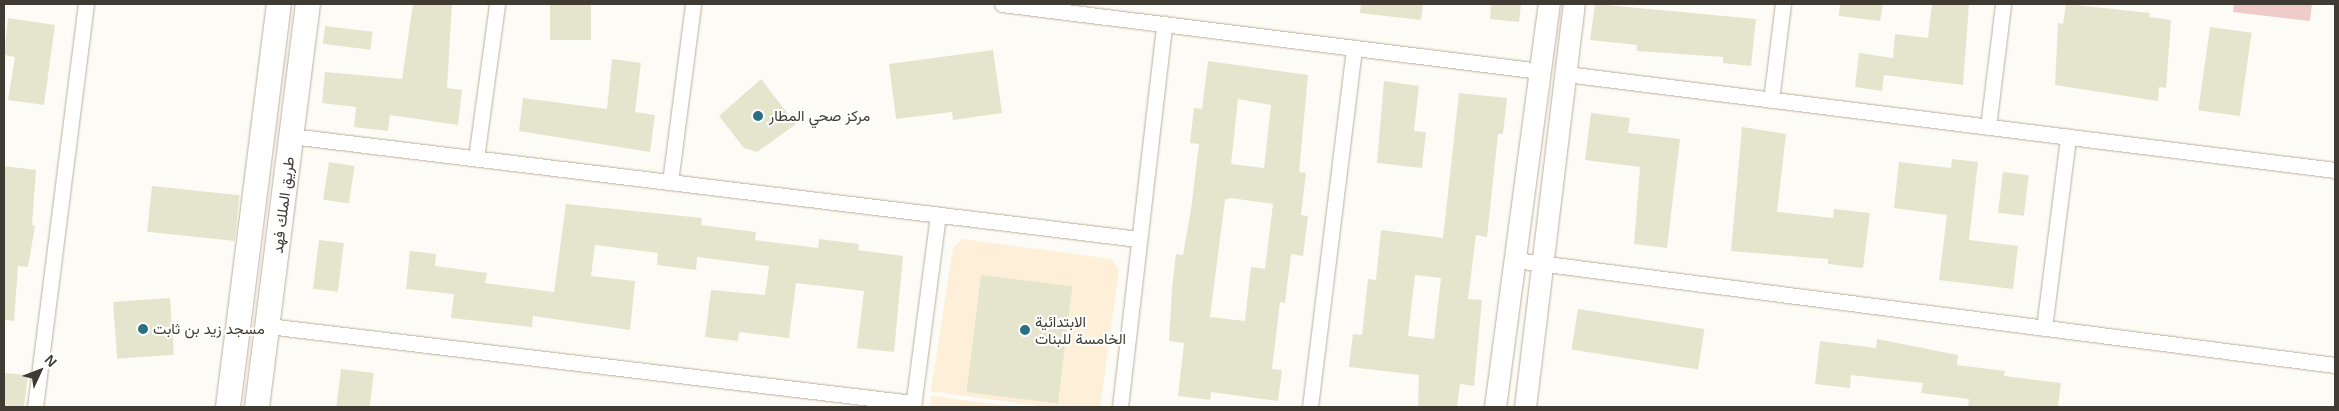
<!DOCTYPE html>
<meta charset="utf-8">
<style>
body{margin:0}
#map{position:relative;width:2339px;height:411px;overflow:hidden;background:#fdfbf6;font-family:Arial,Vazirmatn,sans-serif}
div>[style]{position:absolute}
.built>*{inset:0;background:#fdefd8}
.green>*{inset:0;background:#f0ccc8}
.building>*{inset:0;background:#e5e5cd;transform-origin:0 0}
.roads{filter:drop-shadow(0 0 1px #bcaf9b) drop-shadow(0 0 1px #bcaf9b)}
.street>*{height:15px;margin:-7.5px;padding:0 7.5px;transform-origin:7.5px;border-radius:7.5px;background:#fff}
.secondary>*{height:21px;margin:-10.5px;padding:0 10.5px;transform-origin:10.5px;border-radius:10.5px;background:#fff}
.primary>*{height:24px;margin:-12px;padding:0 12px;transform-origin:12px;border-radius:12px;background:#fff}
.dots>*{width:14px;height:14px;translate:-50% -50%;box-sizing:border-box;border:2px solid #fff;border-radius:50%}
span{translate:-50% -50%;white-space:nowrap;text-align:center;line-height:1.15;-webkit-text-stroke:4px #fff;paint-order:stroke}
.poi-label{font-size:15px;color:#3f3a32}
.left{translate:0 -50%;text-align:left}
.street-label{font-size:15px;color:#3f3a32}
.frame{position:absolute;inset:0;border:5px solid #3f3a32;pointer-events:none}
.north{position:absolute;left:15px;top:346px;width:50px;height:50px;-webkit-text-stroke:4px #fff;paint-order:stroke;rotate:47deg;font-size:14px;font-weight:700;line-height:20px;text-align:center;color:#3f3a32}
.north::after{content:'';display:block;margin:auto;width:18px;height:22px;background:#3f3a32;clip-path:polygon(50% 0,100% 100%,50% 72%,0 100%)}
</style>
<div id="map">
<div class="built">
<i style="clip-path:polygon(962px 239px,1111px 259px,1119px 270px,1100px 407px,1045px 407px,931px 391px,953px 248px)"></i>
<i style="clip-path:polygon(931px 396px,1017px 407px,930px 407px)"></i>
</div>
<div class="green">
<i style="clip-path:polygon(2234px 4px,2312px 4px,2310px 21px,2233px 12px)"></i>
</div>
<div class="building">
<i style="clip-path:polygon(413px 4px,452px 4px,447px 88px,462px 90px,458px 125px,390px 115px,388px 131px,354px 127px,356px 107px,322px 103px,325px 72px,402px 79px)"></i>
<i style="left:550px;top:4px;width:41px;height:36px"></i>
<i style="clip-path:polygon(1361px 4px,1423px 4px,1421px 20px,1360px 13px)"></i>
<i style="clip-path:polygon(1491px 4px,1521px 4px,1519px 22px,1490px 19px)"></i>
<i style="clip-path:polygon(1595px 4px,1756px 19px,1751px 66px,1723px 63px,1723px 57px,1637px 51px,1637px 45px,1590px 40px)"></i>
<i style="clip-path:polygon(1840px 4px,1883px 4px,1880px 21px,1839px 16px)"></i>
<i style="clip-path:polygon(1932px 4px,1969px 4px,1963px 85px,1884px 75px,1882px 91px,1855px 87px,1859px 53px,1893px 58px,1895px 34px,1928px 38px)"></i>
<i style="clip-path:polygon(2066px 4px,2150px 13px,2149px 17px,2171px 20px,2166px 88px,2159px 87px,2158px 101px,2055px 85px,2058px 23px,2063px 24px)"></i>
<i style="clip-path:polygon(8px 18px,55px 25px,44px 105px,8px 100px,15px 57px,4px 55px)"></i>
<i style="left:325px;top:26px;width:48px;height:18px;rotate:7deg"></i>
<i style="left:2210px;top:27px;width:42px;height:84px;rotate:8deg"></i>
<i style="clip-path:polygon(993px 50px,1002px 113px,953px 120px,952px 112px,896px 119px,889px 64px)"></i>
<i style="clip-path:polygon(612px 59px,641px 63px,635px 112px,655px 115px,650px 152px,519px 131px,523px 98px,607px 109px)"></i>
<i style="clip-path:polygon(evenodd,1208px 61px,1308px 75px,1299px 172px,1306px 173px,1301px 215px,1308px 216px,1303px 256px,1291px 254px,1285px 303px,1280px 302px,1272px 369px,1282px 370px,1278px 401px,1211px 392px,1210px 400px,1178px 396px,1184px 343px,1169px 341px,1172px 289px,1176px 254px,1183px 255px,1191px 209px,1199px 144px,1190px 143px,1194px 108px,1202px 109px,1208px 61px,1238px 99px,1271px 105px,1264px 168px,1231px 164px,1238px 99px,1208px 61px,1230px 198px,1273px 204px,1265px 269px,1251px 267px,1245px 321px,1210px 317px,1225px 200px,1230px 198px)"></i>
<i style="clip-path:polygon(761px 79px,796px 124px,757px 152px,744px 148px,719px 116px)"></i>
<i style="clip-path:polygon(1384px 81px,1419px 86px,1414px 131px,1426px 132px,1422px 168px,1377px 163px)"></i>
<i style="clip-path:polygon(evenodd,1459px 93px,1507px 98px,1503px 134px,1498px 134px,1487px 237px,1476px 235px,1468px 299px,1482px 300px,1474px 386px,1460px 384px,1457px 407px,1418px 407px,1419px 375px,1349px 367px,1353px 334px,1362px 335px,1368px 279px,1376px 280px,1381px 230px,1443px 238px,1459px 93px,1415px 275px,1441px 278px,1434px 339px,1408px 336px,1415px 275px)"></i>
<i style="clip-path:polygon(1591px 113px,1630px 118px,1628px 133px,1680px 139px,1667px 248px,1634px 244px,1640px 167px,1585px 160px)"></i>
<i style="clip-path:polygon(1742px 127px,1786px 134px,1777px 212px,1833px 218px,1834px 209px,1870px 213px,1863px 268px,1828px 264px,1828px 259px,1731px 251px)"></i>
<i style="clip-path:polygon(1952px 159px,1978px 162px,1969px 240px,2018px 246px,2013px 289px,1939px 280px,1947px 215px,1894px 208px,1899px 162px,1951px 168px)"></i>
<i style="left:329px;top:162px;width:26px;height:38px;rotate:9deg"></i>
<i style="clip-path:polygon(4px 166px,36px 170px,32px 225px,35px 226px,28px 267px,18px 266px,14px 321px,4px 320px)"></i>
<i style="left:2003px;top:172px;width:26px;height:41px;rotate:7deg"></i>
<i style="left:152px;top:186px;width:88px;height:46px;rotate:6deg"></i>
<i style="clip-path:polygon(566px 204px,702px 218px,701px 225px,756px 232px,755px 240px,818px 248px,819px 239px,859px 244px,858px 250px,903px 256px,894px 352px,857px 348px,864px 291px,796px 283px,789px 338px,739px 332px,738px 341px,705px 337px,711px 290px,765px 295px,769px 266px,697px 257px,696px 270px,657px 265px,658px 253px,595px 245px,591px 276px,635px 281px,630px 330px,533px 316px,532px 327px,451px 318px,454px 294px,406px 289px,410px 251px,436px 254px,435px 266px,487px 273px,485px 283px,554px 292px)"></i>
<i style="left:319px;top:240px;width:25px;height:49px;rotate:7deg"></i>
<i style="left:981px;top:275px;width:92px;height:118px;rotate:7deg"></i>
<i style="left:170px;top:298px;width:57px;height:57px;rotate:86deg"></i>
<i style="left:1578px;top:309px;width:128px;height:41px;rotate:9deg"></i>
<i style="clip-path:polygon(1877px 339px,1958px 355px,1957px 365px,2005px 371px,2004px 376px,2061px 383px,2058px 407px,1968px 407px,1969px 399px,1921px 393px,1923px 383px,1851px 375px,1850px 388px,1815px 384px,1820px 341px,1876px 348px)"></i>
<i style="left:341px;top:369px;width:33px;height:38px;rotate:7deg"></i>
<i style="clip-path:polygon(4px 373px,28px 375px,24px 407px,4px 407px)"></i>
</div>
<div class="roads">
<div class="street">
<i style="left:1002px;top:4px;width:542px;rotate:7.1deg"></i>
<i style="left:1566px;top:74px;width:775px;rotate:7.12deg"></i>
<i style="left:1771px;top:100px;width:97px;rotate:-82.9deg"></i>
<i style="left:1988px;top:127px;width:124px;rotate:-83deg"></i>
<i style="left:291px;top:136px;width:854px;rotate:6.93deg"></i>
<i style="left:476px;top:158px;width:155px;rotate:-82.2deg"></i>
<i style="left:670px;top:182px;width:179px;rotate:-82.6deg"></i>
<i style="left:1515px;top:260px;width:827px;rotate:7.3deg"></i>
<i style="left:268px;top:326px;width:650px;rotate:6.81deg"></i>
<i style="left:2044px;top:328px;width:193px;rotate:-82.8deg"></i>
<i style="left:35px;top:407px;width:406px;rotate:-82.8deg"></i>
<i style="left:913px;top:407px;width:194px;rotate:-82.6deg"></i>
<i style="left:1120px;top:407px;width:386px;rotate:-83.4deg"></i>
<i style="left:1310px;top:407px;width:362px;rotate:-83deg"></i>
</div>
<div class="secondary">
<i style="left:1495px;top:407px;width:407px;rotate:-82.4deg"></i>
<i style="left:1525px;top:407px;width:406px;rotate:-83.1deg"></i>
</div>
<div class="primary">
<i style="left:228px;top:407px;width:406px;rotate:-82.8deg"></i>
<i style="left:257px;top:407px;width:406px;rotate:-82.8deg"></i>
</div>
</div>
<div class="dots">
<i style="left:758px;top:116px;background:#2b7080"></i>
<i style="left:143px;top:329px;background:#2b7080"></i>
<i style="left:1025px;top:330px;background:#2b7080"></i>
</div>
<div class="poi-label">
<span class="left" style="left:769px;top:116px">مركز صحي المطار</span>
<span class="left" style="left:1035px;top:330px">الابتدائية<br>الخامسة للبنات</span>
<span class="left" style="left:153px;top:329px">مسجد زيد بن ثابت</span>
</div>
<div class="street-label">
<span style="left:283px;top:205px;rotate:-83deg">طريق الملك فهد</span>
</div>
<div class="frame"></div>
<div class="north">N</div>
</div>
